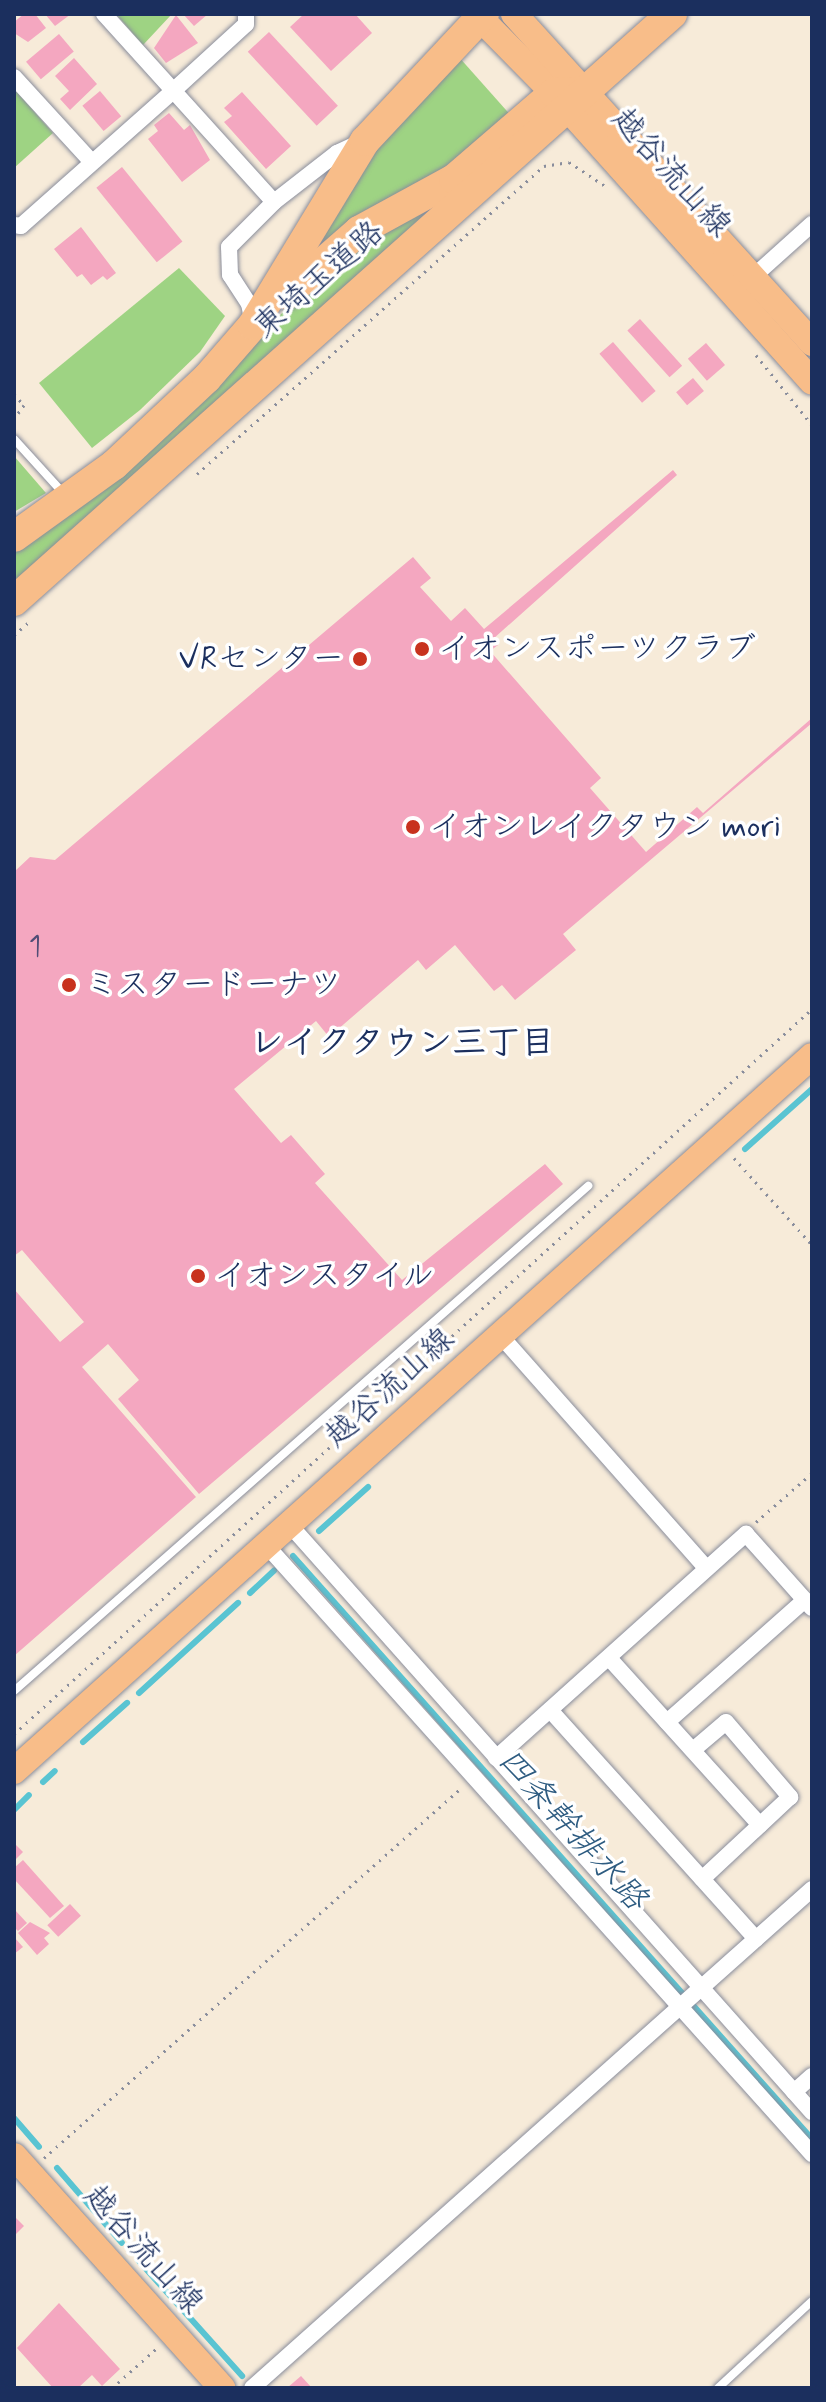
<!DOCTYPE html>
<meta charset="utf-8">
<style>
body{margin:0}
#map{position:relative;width:826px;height:2402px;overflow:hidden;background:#f7ebd9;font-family:Mynerve,"Klee One",sans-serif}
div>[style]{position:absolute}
.green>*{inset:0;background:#9ed383}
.stream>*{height:6px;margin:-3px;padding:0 3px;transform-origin:3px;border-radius:3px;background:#59c4d2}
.building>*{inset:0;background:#f4a7c0;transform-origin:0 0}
.path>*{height:3px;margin-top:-1.5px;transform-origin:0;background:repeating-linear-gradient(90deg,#898d9c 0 2px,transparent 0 8px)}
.roads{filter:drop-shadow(0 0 2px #898d9c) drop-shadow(0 0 2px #898d9c)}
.lane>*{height:8px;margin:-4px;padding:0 4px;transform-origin:4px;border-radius:4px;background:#fff}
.street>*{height:16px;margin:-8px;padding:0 8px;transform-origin:8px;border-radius:8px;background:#fff}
.primary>*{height:26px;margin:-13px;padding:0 13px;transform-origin:13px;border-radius:13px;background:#f8bd89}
.highway>*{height:30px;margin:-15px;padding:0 15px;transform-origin:15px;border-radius:15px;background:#f8bd89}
.dots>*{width:22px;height:22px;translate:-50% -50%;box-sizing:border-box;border:4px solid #fff;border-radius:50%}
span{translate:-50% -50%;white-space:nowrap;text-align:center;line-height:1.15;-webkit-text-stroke:7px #fff;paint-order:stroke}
.number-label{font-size:28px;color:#514d76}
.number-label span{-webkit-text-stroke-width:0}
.street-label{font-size:32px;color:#1b2f5e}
.poi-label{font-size:32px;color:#1b2f5e}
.left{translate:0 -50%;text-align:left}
.right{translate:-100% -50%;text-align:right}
.neighbourhood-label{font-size:34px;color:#1b2f5e;font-weight:700}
.water-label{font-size:34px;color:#2e5c81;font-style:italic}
.frame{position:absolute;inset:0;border:16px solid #1b2f5e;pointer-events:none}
</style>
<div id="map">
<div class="green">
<i style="clip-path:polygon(172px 14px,143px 45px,117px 15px,119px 14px)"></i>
<i style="clip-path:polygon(458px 56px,513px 118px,454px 168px,305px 265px,372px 151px)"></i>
<i style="clip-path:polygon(14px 89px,53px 133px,14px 168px)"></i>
<i style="clip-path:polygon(458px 187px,14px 590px,14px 548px,241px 353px,347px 250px)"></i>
<i style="clip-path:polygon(179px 268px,225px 316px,200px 352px,140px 410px,92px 448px,39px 383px)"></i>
<i style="clip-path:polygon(14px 456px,46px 493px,14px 512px)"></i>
</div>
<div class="stream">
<i style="left:745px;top:1149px;width:90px;rotate:-41.8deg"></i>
<i style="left:319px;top:1531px;width:66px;rotate:-41.9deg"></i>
<i style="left:293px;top:1556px;width:781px;rotate:48.32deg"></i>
<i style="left:250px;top:1593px;width:33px;rotate:-43deg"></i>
<i style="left:139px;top:1693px;width:134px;rotate:-42.3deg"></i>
<i style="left:83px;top:1742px;width:59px;rotate:-41.6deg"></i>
<i style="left:43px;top:1782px;width:16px;rotate:-43deg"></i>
<i style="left:14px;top:1810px;width:21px;rotate:-45deg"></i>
<i style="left:14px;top:2118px;width:38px;rotate:49deg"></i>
<i style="left:57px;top:2168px;width:99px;rotate:49.1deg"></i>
<i style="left:138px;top:2260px;width:156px;rotate:48.1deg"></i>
</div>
<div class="building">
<i style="clip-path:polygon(24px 14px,35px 14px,46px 28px,28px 42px,14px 33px,14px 22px)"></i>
<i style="clip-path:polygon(45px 14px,71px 14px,55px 26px)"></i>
<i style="clip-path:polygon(183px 14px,208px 14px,194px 26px)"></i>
<i style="clip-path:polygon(304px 14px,355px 14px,372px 33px,331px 71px,290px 27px)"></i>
<i style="clip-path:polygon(176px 15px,198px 43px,166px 63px,154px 48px)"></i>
<i style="left:269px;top:32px;width:101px;height:29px;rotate:47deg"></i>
<i style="left:59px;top:34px;width:23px;height:43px;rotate:50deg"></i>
<i style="clip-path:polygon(74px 58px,97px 84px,70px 110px,60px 99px,69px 91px,55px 76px)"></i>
<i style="left:100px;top:91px;width:33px;height:23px;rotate:50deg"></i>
<i style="clip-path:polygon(242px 92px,291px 146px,266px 169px,224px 122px,232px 116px,224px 108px)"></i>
<i style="clip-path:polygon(169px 113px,184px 130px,190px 125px,210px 160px,182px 182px,148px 139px,158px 131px,154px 125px)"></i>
<i style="left:122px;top:167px;width:96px;height:33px;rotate:51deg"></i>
<i style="clip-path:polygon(81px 227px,116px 273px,107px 280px,103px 276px,91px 285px,82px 274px,77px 277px,54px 249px)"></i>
<i style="left:640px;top:319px;width:63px;height:17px;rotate:48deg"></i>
<i style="left:613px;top:342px;width:65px;height:18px;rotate:49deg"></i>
<i style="left:706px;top:343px;width:29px;height:24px;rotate:49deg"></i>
<i style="left:693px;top:378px;width:17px;height:22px;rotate:50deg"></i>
<i style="clip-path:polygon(673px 470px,677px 475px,493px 639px,498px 645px,490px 651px,601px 778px,590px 788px,646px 852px,697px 807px,703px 813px,812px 718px,812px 723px,563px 934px,576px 950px,515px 1000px,502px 985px,494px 991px,455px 945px,426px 970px,418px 960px,329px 1037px,316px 1021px,234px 1089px,281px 1143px,291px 1135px,325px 1174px,315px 1183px,402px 1280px,545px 1164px,563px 1184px,199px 1494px,118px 1399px,139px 1380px,108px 1344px,82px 1367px,196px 1497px,14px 1656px,14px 1289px,60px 1342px,84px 1322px,22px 1250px,14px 1256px,14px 872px,30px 857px,55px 860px,413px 557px,431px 578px,420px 587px,451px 621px,465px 608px,484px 629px)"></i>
<i style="clip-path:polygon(14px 1843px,23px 1852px,14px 1861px)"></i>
<i style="clip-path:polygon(23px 1860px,64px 1906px,50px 1918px,14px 1879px,14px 1868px)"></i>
<i style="left:70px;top:1904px;width:16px;height:31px;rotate:47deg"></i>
<i style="clip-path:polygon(14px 1909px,27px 1923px,18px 1931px,14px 1927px)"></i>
<i style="clip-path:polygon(30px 1922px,50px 1933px,44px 1938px,49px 1944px,37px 1955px,18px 1933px)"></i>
<i style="clip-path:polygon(14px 1937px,23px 1947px,14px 1954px)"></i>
<i style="clip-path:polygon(14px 2216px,24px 2226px,14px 2236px)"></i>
<i style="clip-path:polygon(59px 2303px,120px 2369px,102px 2386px,92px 2375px,78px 2388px,53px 2388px,17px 2348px)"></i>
<i style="clip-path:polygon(301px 2376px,312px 2388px,287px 2388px)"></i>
</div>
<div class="path">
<i style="left:756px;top:355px;width:90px;rotate:51.3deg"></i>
<i style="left:14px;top:394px;width:15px;rotate:48deg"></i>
<i style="left:24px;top:405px;width:17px;rotate:126deg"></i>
<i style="left:197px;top:474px;width:464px;rotate:-41.6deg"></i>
<i style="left:544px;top:166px;width:25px;rotate:-9deg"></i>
<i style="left:569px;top:162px;width:43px;rotate:33.7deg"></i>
<i style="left:14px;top:635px;width:20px;rotate:-41deg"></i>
<i style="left:734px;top:1158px;width:117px;rotate:48.1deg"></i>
<i style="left:756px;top:1522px;width:74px;rotate:-41.2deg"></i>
<i style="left:14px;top:1734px;width:1078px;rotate:-42.26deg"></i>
<i style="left:44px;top:2158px;width:556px;rotate:-41.57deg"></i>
<i style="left:112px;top:2388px;width:62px;rotate:-41.7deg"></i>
</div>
<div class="roads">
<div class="lane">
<i style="left:14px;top:439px;width:76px;rotate:47.7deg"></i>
<i style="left:14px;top:1691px;width:765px;rotate:-41.34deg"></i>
<i style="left:718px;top:2388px;width:128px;rotate:-42.8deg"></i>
</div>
<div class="street">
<i style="left:104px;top:14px;width:253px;rotate:47.9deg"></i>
<i style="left:14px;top:77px;width:115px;rotate:47.5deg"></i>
<i style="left:14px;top:225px;width:7px;rotate:8deg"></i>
<i style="left:21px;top:226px;width:203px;rotate:-41.6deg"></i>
<i style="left:173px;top:91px;width:99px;rotate:-42.5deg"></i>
<i style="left:246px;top:24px;width:10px;rotate:-90deg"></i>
<i style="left:754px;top:276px;width:78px;rotate:-41.9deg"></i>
<i style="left:253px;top:324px;width:20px;rotate:-101deg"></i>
<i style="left:249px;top:304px;width:35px;rotate:-123deg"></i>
<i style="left:230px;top:275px;width:28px;rotate:-92deg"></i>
<i style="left:229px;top:247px;width:64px;rotate:-45deg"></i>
<i style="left:274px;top:202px;width:80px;rotate:-37.9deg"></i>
<i style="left:337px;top:153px;width:26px;rotate:-25deg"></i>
<i style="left:500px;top:1335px;width:311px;rotate:48.5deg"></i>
<i style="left:289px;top:1524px;width:787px;rotate:48.35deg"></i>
<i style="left:266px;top:1545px;width:818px;rotate:48.12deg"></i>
<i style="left:609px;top:1658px;width:225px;rotate:47.9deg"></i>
<i style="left:550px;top:1710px;width:308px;rotate:48deg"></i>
<i style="left:667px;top:1722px;width:184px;rotate:-41.5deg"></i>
<i style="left:693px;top:1750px;width:43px;rotate:-40.3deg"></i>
<i style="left:726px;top:1722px;width:99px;rotate:49.5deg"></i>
<i style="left:790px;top:1797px;width:120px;rotate:137deg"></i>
<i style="left:496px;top:1758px;width:336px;rotate:-41.9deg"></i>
<i style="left:746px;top:1534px;width:99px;rotate:48.3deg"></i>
<i style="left:794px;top:2092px;width:24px;rotate:-42deg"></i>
<i style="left:252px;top:2388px;width:750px;rotate:-41.7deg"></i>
</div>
<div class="primary">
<i style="left:476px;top:14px;width:111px;rotate:45.4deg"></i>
<i style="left:554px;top:93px;width:387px;rotate:48.2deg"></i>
<i style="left:514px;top:14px;width:444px;rotate:47.8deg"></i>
<i style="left:14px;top:1771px;width:1071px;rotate:-41.86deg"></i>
<i style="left:14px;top:2156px;width:312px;rotate:48.1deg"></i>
</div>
<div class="highway">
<i style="left:287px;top:294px;width:96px;rotate:-41.2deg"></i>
<i style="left:359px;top:231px;width:108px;rotate:-28.7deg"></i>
<i style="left:454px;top:179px;width:132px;rotate:-40.7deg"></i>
<i style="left:554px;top:93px;width:31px;rotate:-2deg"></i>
<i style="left:14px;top:537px;width:123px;rotate:-35.8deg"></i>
<i style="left:114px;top:465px;width:127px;rotate:-43.1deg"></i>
<i style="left:207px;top:378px;width:70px;rotate:-49deg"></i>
<i style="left:253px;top:325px;width:215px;rotate:-58.7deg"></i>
<i style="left:365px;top:141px;width:174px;rotate:-46.9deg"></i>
<i style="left:14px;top:601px;width:882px;rotate:-41.74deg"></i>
</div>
</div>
<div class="dots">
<i style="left:422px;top:649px;background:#c8321e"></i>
<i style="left:360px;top:659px;background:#c8321e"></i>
<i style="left:413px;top:827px;background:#c8321e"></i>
<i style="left:69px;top:985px;background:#c8321e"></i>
<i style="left:198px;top:1276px;background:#c8321e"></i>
</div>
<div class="number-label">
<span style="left:35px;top:948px">1</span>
</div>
<div class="street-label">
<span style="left:671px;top:173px;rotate:48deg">越谷流山線</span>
<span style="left:319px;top:280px;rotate:-41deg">東埼玉道路</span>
<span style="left:390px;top:1388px;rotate:-42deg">越谷流山線</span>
<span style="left:143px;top:2250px;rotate:48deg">越谷流山線</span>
</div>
<div class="poi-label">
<span class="left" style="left:438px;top:649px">イオンスポーツクラブ</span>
<span class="right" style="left:344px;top:659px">VRセンター</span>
<span class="left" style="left:429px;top:827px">イオンレイクタウン mori</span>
<span class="left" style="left:85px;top:985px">ミスタードーナツ</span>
<span class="left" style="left:214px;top:1276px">イオンスタイル</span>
</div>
<div class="neighbourhood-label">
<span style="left:402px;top:1044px">レイクタウン三丁目</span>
</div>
<div class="water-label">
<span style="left:572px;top:1830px;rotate:48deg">四条幹排水路</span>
</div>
<div class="frame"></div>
</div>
